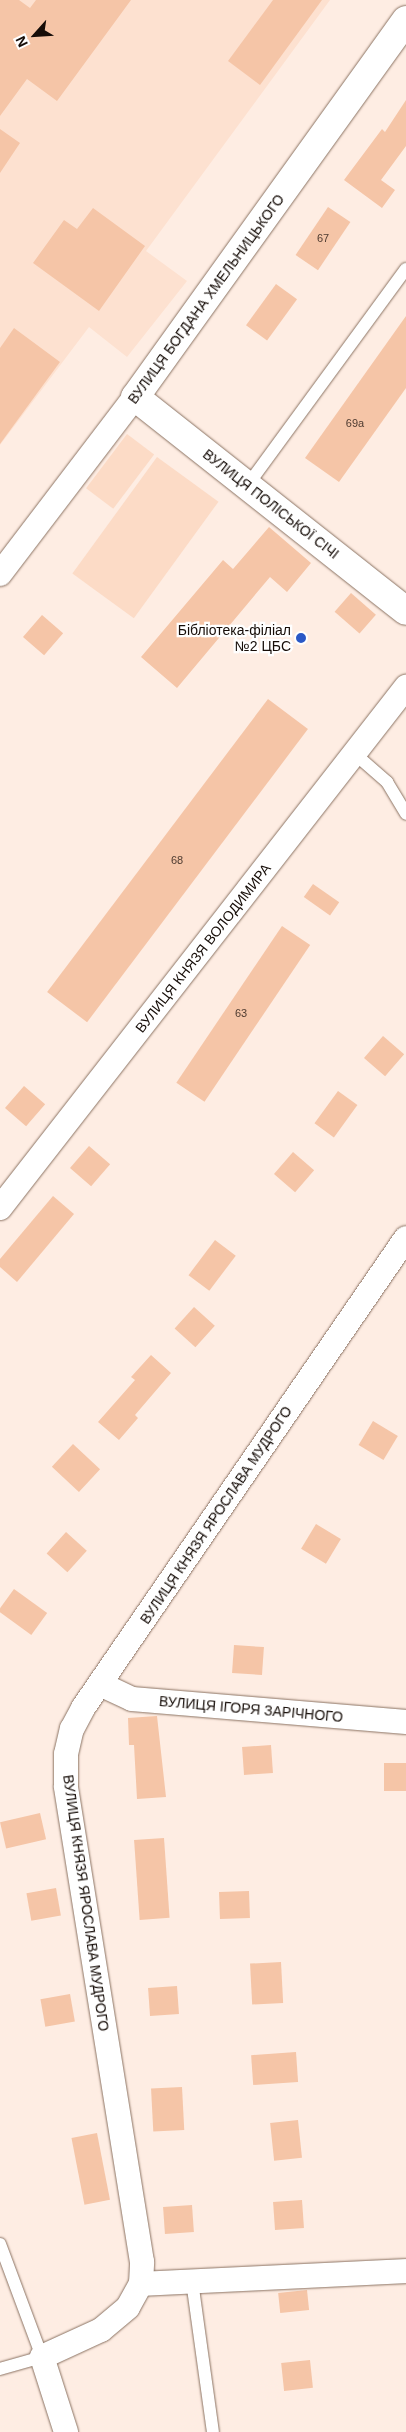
<!DOCTYPE html>
<meta charset="utf-8">
<style>
body{margin:0}
#map{position:relative;width:406px;height:2432px;overflow:hidden;background:#feede3;font-family:Arial,sans-serif}
div>[style]{position:absolute}
.built>*{inset:0;background:#fde1d0}
.green>*{inset:0;background:#fcdbc6;transform-origin:0 0}
.building>*{inset:0;background:#f5c5a7;transform-origin:0 0}
.roads{filter:drop-shadow(0 0 1px #8b7363) drop-shadow(0 0 1px #8b7363)}
.lane>*{height:12px;margin:-6px;padding:0 6px;transform-origin:6px;border-radius:6px;background:#fff}
.street>*{height:24px;margin:-12px;padding:0 12px;transform-origin:12px;border-radius:12px;background:#fff}
.secondary>*{height:28px;margin:-14px;padding:0 14px;transform-origin:14px;border-radius:14px;background:#fff}
.dots>*{width:14px;height:14px;translate:-50% -50%;box-sizing:border-box;border:2px solid #fff;border-radius:50%}
span{translate:-50% -50%;white-space:nowrap;text-align:center;line-height:1.15;-webkit-text-stroke:4.5px #fff;paint-order:stroke}
.number-label{font-size:11px;color:#4e3b30}
.number-label span{-webkit-text-stroke-width:0}
.street-label{font-size:14px;color:#160d08}
.poi-label{font-size:14px;color:#160d08}
.right{translate:-100% -50%;text-align:right}
.north{position:absolute;left:10px;top:10px;width:50px;height:50px;-webkit-text-stroke:4px #fff;paint-order:stroke;rotate:244deg;font-size:14px;font-weight:700;line-height:20px;text-align:center;color:#160d08}
.north::after{content:'';display:block;margin:auto;width:18px;height:22px;background:#160d08;clip-path:polygon(50% 0,100% 100%,50% 72%,0 100%)}
</style>
<div id="map">
<div class="built">
<i style="clip-path:polygon(0 0,330px 0,146px 251px,187px 281px,127px 357px,89px 327px,0 445px)"></i>
</div>
<div class="green">
<i style="left:127px;top:434px;width:34px;height:68px;rotate:37deg"></i>
<i style="left:157px;top:457px;width:76px;height:144px;rotate:36deg"></i>
</div>
<div class="building">
<i style="clip-path:polygon(0 0,19px 0,30px 8px,36px 0,131px 0,57px 101px,27px 79px,0 116px)"></i>
<i style="clip-path:polygon(273px 0,322px 0,260px 85px,228px 61px)"></i>
<i style="clip-path:polygon(406px 100px,406px 146px,381px 180px,395px 190px,382px 208px,344px 180px,382px 129px,385px 132px)"></i>
<i style="clip-path:polygon(0 129px,20px 143px,0 173px)"></i>
<i style="left:328px;top:207px;width:27px;height:58px;rotate:34deg"></i>
<i style="clip-path:polygon(93px 208px,145px 246px,99px 311px,33px 263px,64px 220px,77px 229px)"></i>
<i style="left:276px;top:284px;width:26px;height:51px;rotate:36deg"></i>
<i style="clip-path:polygon(406px 316px,406px 388px,339px 482px,305px 458px)"></i>
<i style="clip-path:polygon(14px 328px,60px 362px,0 444px,0 348px)"></i>
<i style="clip-path:polygon(269px 527px,311px 563px,287px 592px,270px 577px,177px 688px,141px 657px,223px 560px,233px 569px)"></i>
<i style="left:351px;top:593px;width:33px;height:25px;rotate:41deg"></i>
<i style="left:42px;top:615px;width:28px;height:29px;rotate:41deg"></i>
<i style="left:268px;top:699px;width:50px;height:367px;rotate:37deg"></i>
<i style="left:313px;top:884px;width:32px;height:16px;rotate:35deg"></i>
<i style="left:282px;top:926px;width:34px;height:189px;rotate:34deg"></i>
<i style="left:383px;top:1036px;width:28px;height:29px;rotate:41deg"></i>
<i style="left:24px;top:1086px;width:28px;height:29px;rotate:41deg"></i>
<i style="left:338px;top:1091px;width:24px;height:40px;rotate:36deg"></i>
<i style="left:89px;top:1146px;width:28px;height:29px;rotate:41deg"></i>
<i style="left:293px;top:1152px;width:28px;height:29px;rotate:41deg"></i>
<i style="clip-path:polygon(53px 1196px,74px 1214px,17px 1282px,0 1267px,0 1259px)"></i>
<i style="left:215px;top:1240px;width:26px;height:44px;rotate:37deg"></i>
<i style="left:194px;top:1307px;width:28px;height:29px;rotate:42deg"></i>
<i style="clip-path:polygon(151px 1355px,171px 1373px,135px 1415px,138px 1418px,119px 1440px,98px 1422px,135px 1380px,131px 1377px)"></i>
<i style="left:373px;top:1421px;width:29px;height:28px;rotate:31deg"></i>
<i style="left:73px;top:1444px;width:37px;height:31px;rotate:43deg"></i>
<i style="left:316px;top:1524px;width:29px;height:29px;rotate:31deg"></i>
<i style="left:66px;top:1532px;width:28px;height:29px;rotate:42deg"></i>
<i style="left:14px;top:1589px;width:41px;height:27px;rotate:36deg"></i>
<i style="left:234px;top:1645px;width:30px;height:28px;rotate:4deg"></i>
<i style="clip-path:polygon(157px 1716px,166px 1797px,137px 1799px,134px 1745px,129px 1745px,128px 1718px)"></i>
<i style="left:271px;top:1745px;width:28px;height:29px;rotate:86deg"></i>
<i style="left:406px;top:1763px;width:28px;height:22px;rotate:90deg"></i>
<i style="left:40px;top:1813px;width:27px;height:41px;rotate:77deg"></i>
<i style="left:164px;top:1838px;width:80px;height:30px;rotate:86deg"></i>
<i style="left:56px;top:1888px;width:28px;height:30px;rotate:80deg"></i>
<i style="left:249px;top:1891px;width:27px;height:30px;rotate:88deg"></i>
<i style="left:281px;top:1962px;width:41px;height:31px;rotate:87deg"></i>
<i style="left:177px;top:1986px;width:28px;height:29px;rotate:86deg"></i>
<i style="left:70px;top:1994px;width:28px;height:30px;rotate:80deg"></i>
<i style="left:296px;top:2052px;width:30px;height:45px;rotate:86deg"></i>
<i style="left:182px;top:2087px;width:43px;height:31px;rotate:87deg"></i>
<i style="left:298px;top:2120px;width:38px;height:28px;rotate:84deg"></i>
<i style="left:97px;top:2133px;width:68px;height:26px;rotate:79deg"></i>
<i style="left:302px;top:2200px;width:28px;height:29px;rotate:86deg"></i>
<i style="left:192px;top:2205px;width:27px;height:29px;rotate:86deg"></i>
<i style="left:307px;top:2290px;width:20px;height:29px;rotate:84deg"></i>
<i style="left:310px;top:2360px;width:28px;height:29px;rotate:84deg"></i>
</div>
<div class="roads">
<div class="lane">
<i style="left:247px;top:486px;width:269px;rotate:-53.8deg"></i>
<i style="left:355px;top:754px;width:43px;rotate:41.2deg"></i>
<i style="left:387px;top:782px;width:37px;rotate:59deg"></i>
<i style="left:0;top:2244px;width:121px;rotate:69.6deg"></i>
<i style="left:42px;top:2357px;width:44px;rotate:164.1deg"></i>
<i style="left:192px;top:2281px;width:152px;rotate:82.1deg"></i>
</div>
<div class="street">
<i style="left:0;top:574px;width:223px;rotate:-52.7deg"></i>
<i style="left:0;top:1208px;width:661px;rotate:-52.07deg"></i>
<i style="left:100px;top:1684px;width:35px;rotate:25deg"></i>
<i style="left:132px;top:1699px;width:275px;rotate:4.8deg"></i>
<i style="left:141px;top:2284px;width:265px;rotate:-2.8deg"></i>
<i style="left:66px;top:2432px;width:79px;rotate:-107.7deg"></i>
<i style="left:42px;top:2357px;width:65px;rotate:-24.6deg"></i>
<i style="left:101px;top:2330px;width:35px;rotate:-40deg"></i>
<i style="left:128px;top:2307px;width:26px;rotate:-61deg"></i>
<i style="left:141px;top:2284px;width:22px;rotate:-87deg"></i>
<i style="left:142px;top:2262px;width:482px;rotate:-99.1deg"></i>
<i style="left:66px;top:1786px;width:32px;rotate:-90deg"></i>
<i style="left:66px;top:1754px;width:26px;rotate:-77deg"></i>
<i style="left:72px;top:1729px;width:24px;rotate:-62deg"></i>
<i style="left:83px;top:1708px;width:570px;rotate:-55.5deg"></i>
</div>
<div class="secondary">
<i style="left:406px;top:20px;width:464px;rotate:125.7deg"></i>
<i style="left:135px;top:397px;width:345px;rotate:38.3deg"></i>
</div>
</div>
<div class="dots">
<i style="left:301px;top:638px;background:#2a58c6"></i>
</div>
<div class="number-label">
<span style="left:323px;top:238px">67</span>
<span style="left:355px;top:423px">69а</span>
<span style="left:177px;top:860px">68</span>
<span style="left:241px;top:1013px">63</span>
</div>
<div class="street-label">
<span style="left:206px;top:299px;rotate:-54deg">ВУЛИЦЯ БОГДАНА ХМЕЛЬНИЦЬКОГО</span>
<span style="left:271px;top:504px;rotate:38deg">ВУЛИЦЯ ПОЛІСЬКОЇ СІЧІ</span>
<span style="left:203px;top:948px;rotate:-52deg">ВУЛИЦЯ КНЯЗЯ ВОЛОДИМИРА</span>
<span style="left:216px;top:1515px;rotate:-56deg">ВУЛИЦЯ КНЯЗЯ ЯРОСЛАВА МУДРОГО</span>
<span style="left:251px;top:1709px;rotate:5deg">ВУЛИЦЯ ІГОРЯ ЗАРІЧНОГО</span>
<span style="left:86px;top:1903px;rotate:82deg">ВУЛИЦЯ КНЯЗЯ ЯРОСЛАВА МУДРОГО</span>
</div>
<div class="poi-label">
<span class="right" style="left:291px;top:638px">Бібліотека-філіал<br>№2 ЦБС</span>
</div>
<div class="north">N</div>
</div>
